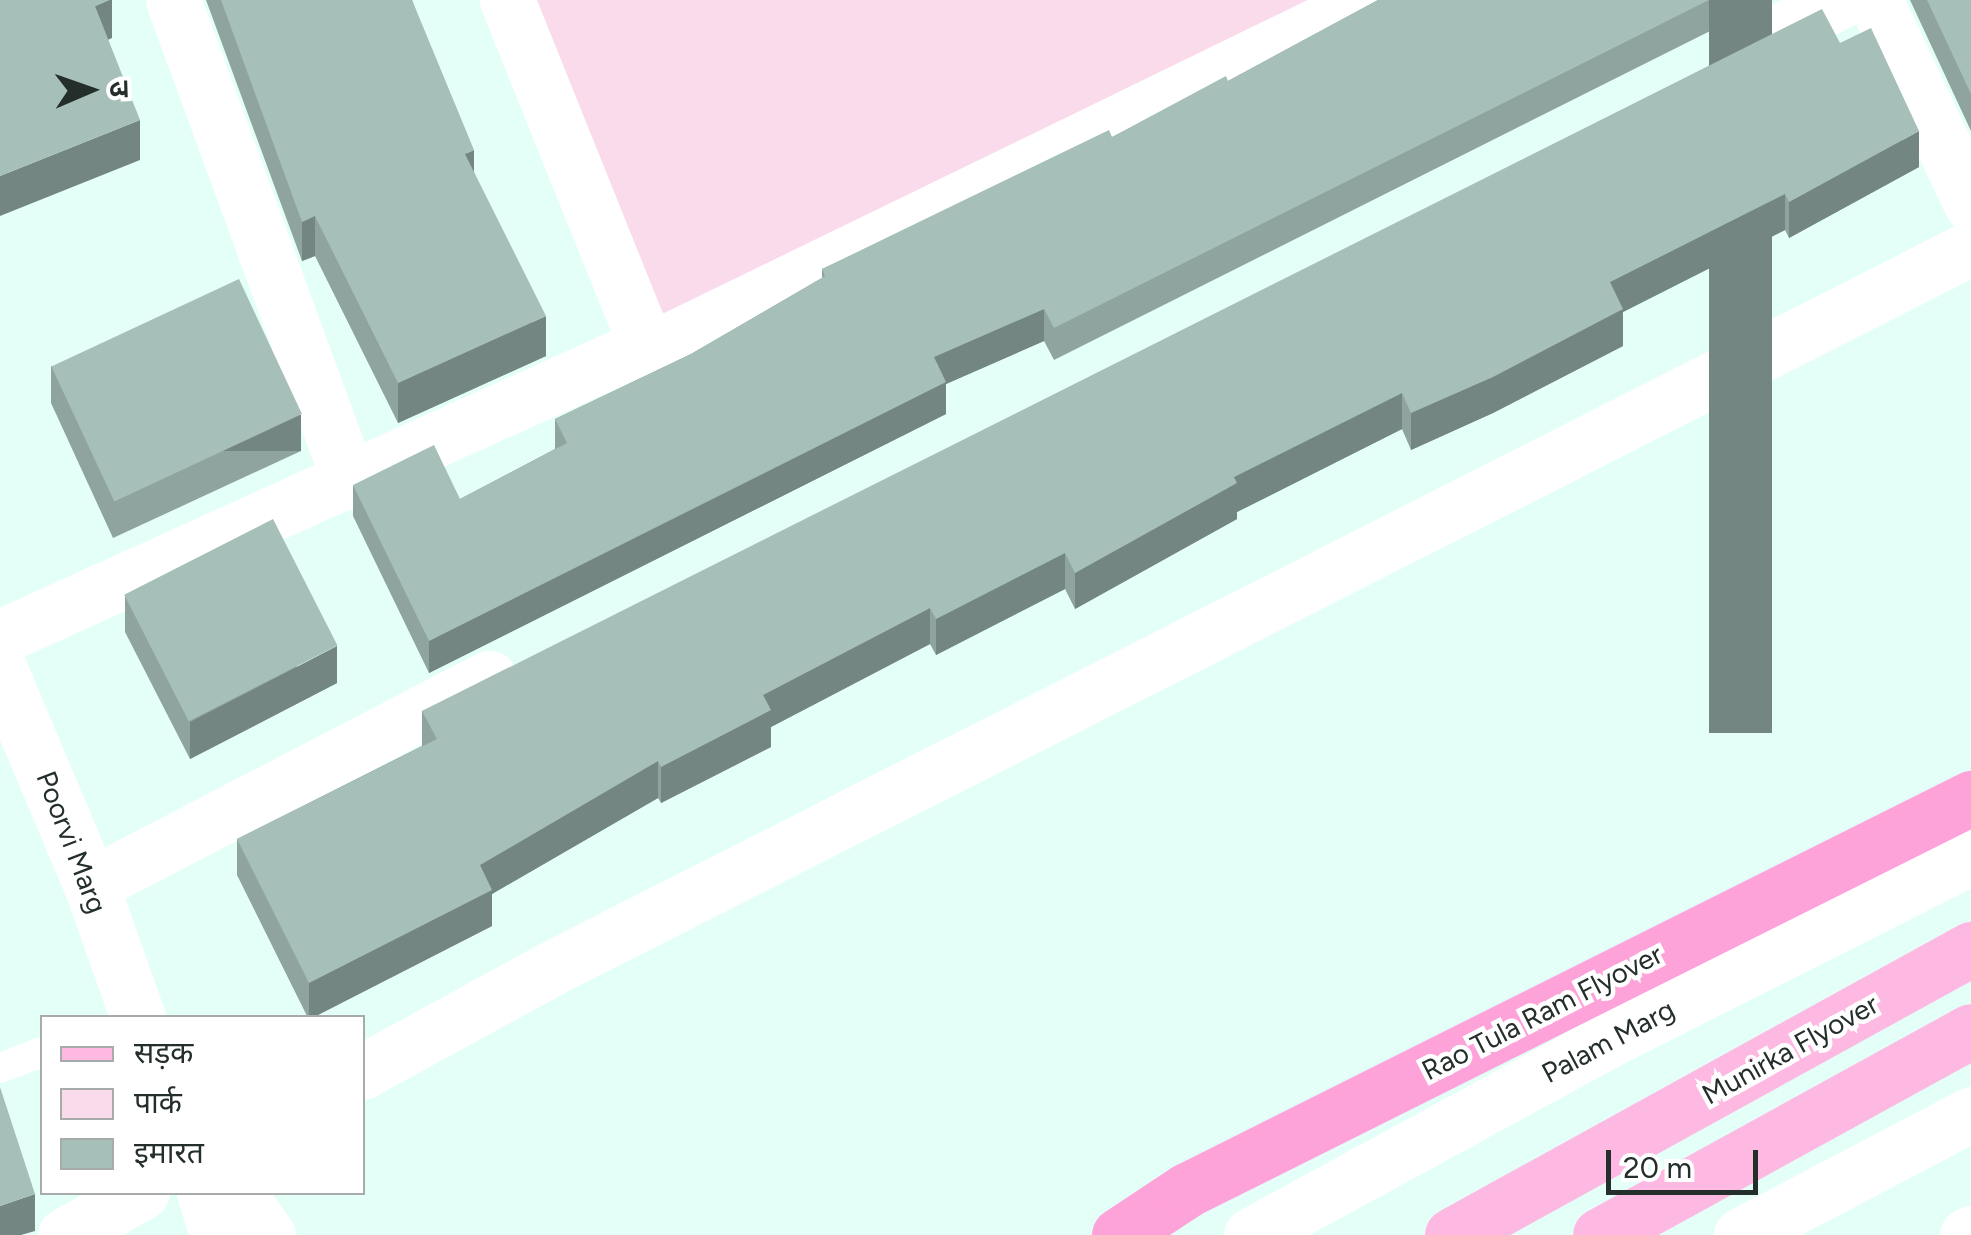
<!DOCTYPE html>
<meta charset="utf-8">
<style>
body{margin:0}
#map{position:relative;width:1971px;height:1235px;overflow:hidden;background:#e4fff7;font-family:Figtree,"Noto Sans Devanagari",sans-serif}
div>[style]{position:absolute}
.green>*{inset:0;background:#fadbeb}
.service>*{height:30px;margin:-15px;padding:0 15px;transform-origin:15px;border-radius:15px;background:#fff}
.minor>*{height:55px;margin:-27.5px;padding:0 27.5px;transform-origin:27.5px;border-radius:27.5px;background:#fff}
.secondary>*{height:55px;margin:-27.5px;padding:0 27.5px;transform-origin:27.5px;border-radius:27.5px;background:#fff}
.primary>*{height:55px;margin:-27.5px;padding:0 27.5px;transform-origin:27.5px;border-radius:27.5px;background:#feb9e3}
.trunk>*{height:55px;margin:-27.5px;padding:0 27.5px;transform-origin:27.5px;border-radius:27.5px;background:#fea2da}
.wall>*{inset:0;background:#8fa49e}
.shaded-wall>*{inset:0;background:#748681;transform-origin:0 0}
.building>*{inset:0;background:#a6bfb8;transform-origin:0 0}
span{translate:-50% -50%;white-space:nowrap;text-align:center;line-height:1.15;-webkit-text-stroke:9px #fff;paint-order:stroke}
.street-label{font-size:28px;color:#242e2b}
.legend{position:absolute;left:40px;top:1015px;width:325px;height:180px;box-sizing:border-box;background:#fff;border:2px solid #a7abaa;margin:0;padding:12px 18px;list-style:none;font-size:30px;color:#242e2b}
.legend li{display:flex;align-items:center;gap:20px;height:50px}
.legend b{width:50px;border:2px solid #a7abaa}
.north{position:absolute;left:40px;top:40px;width:100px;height:100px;-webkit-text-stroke:8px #fff;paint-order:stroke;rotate:88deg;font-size:28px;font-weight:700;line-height:40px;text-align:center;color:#242e2b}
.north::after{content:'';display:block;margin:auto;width:35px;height:45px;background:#242e2b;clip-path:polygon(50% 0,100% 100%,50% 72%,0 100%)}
.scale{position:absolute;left:1606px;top:1150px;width:152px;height:45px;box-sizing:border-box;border:5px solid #242e2b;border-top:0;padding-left:12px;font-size:30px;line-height:35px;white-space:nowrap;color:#242e2b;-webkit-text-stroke:8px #fff;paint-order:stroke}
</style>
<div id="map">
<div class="green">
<i style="clip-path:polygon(530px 0,1311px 0,663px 328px)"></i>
</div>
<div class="service">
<i style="left:0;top:1068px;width:45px;rotate:-20.9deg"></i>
</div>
<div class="minor">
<i style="left:173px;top:0;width:514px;rotate:69.87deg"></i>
<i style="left:507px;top:0;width:354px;rotate:68.1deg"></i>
<i style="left:639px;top:328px;width:20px;rotate:41deg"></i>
<i style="left:654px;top:341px;width:14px"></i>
<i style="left:668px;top:341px;width:780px;rotate:-25.94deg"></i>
<i style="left:1875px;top:0;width:225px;rotate:64.8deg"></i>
<i style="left:1755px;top:43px;width:97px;rotate:-26.3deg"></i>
<i style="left:0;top:637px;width:718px;rotate:-24.35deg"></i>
<i style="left:91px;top:885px;width:449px;rotate:-27.5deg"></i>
<i style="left:362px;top:1072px;width:217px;rotate:-28.7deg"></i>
<i style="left:552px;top:968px;width:1591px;rotate:-26.9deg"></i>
<i style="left:65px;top:1235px;width:88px;rotate:-29.2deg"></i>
<i style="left:1967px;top:1235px;width:4px;rotate:-27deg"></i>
</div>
<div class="secondary">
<i style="left:0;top:670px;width:233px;rotate:67.1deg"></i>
<i style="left:91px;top:885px;width:141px;rotate:70.5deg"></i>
<i style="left:204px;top:1192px;width:45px;rotate:73.2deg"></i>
<i style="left:237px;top:1192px;width:53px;rotate:54.2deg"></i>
<i style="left:1251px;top:1235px;width:405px;rotate:-28.6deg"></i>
<i style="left:1607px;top:1041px;width:408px;rotate:-26.8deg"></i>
<i style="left:1741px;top:1235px;width:260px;rotate:-27.7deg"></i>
</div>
<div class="primary">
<i style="left:1452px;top:1235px;width:593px;rotate:-28.86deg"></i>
<i style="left:1600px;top:1235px;width:423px;rotate:-28.8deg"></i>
</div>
<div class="trunk">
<i style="left:1119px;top:1235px;width:82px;rotate:-33.5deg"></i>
<i style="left:1187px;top:1190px;width:877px;rotate:-26.57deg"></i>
</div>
<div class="wall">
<i style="clip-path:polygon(206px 0,412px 0,474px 172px,546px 356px,398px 423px,315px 256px,302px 261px)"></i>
<i style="clip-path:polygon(1378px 0,1772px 0,1054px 360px,1044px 341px,946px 384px,946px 414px,429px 673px,353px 516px,353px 485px,460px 499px,555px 449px,555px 419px,691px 354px,822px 278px,822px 269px,1112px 137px,1228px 81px)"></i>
<i style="clip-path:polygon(1910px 0,1971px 0,1971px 131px)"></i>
<i style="clip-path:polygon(1840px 43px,1919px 167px,1789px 238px,1785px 230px,1623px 312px,1623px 346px,1493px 413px,1411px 450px,1402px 429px,1237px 512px,1237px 519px,1075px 609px,1065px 589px,936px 655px,930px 644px,771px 727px,771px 747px,661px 803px,658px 798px,492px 894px,492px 926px,312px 1018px,308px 1018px,237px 875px,237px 839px,422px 746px,422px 711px)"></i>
<i style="clip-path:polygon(51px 366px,301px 451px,113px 538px,51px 403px)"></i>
<i style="clip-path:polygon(125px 596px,337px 683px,190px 759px,125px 632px)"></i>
</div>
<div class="shaded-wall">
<i style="clip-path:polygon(109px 0,112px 0,112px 38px,95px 46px,95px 6px)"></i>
<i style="left:1709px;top:0;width:63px;height:733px"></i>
<i style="clip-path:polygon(140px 120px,140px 160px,0 216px,0 176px)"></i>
<i style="clip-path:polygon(1919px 131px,1919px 167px,1789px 238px,1789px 202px)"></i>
<i style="clip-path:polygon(474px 150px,474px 189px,465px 154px)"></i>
<i style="clip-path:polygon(1785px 194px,1785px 230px,1623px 312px,1623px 346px,1493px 413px,1411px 450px,1411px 413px,1610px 282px)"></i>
<i style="clip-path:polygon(315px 216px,315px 256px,302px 261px,302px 222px)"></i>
<i style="clip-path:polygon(1044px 309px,1044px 341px,946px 384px,946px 414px,429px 673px,429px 641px,934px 357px)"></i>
<i style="clip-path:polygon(546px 316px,546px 356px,398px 423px,398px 383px)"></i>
<i style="clip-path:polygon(1402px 393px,1402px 429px,1237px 512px,1237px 519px,1075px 609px,1075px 573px,1234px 477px)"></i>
<i style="left:301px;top:415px;width:36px;height:207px;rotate:90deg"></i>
<i style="clip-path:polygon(1065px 553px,1065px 589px,936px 655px,936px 619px)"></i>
<i style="clip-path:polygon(930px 608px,930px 644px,771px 727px,771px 747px,661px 803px,661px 767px,763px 695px)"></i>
<i style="clip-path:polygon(337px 646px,337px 683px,190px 759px,190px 722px)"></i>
<i style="clip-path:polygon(658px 761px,658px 798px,492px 894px,492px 926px,312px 1018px,309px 1018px,309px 983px,480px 865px)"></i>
<i style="clip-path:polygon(35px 1194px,35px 1231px,21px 1235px,0 1235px,0 1206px)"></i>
</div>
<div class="building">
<i style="clip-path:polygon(0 0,109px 0,95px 6px,140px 120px,0 176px)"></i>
<i style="clip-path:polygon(221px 0,412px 0,474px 150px,465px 154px,546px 316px,398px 383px,315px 216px,302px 222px)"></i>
<i style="clip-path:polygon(1378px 0,1709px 0,1054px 328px,1044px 309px,934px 357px,946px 382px,429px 641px,353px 485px,434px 445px,460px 499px,567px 443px,555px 419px,691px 354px,825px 276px,822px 269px,1109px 130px,1112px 137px,1226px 76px,1228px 81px)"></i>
<i style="clip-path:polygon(1927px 0,1971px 0,1971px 94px)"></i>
<i style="clip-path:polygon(1822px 9px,1840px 43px,1871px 28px,1919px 131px,1789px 202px,1785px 194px,1610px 282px,1623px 309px,1493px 377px,1411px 413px,1402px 393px,1234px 477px,1237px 483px,1075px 573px,1065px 553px,936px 619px,930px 608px,763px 695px,771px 710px,661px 767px,658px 761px,480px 865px,492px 890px,309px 983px,237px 839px,437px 739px,422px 711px)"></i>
<i style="left:239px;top:279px;width:149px;height:207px;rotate:65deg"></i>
<i style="left:273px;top:519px;width:142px;height:167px;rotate:63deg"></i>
<i style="clip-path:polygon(0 1087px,35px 1194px,0 1206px)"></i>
</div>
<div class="street-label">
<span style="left:72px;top:842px;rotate:69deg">Poorvi Marg</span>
<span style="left:1542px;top:1012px;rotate:-27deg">Rao Tula Ram Flyover</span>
<span style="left:1608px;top:1041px;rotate:-28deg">Palam Marg</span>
<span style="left:1790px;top:1049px;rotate:-29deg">Munirka Flyover</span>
</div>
<ul class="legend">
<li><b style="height:12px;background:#feb9e3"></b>सड़क</li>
<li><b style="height:28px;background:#fadbeb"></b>पार्क</li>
<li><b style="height:28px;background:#a6bfb8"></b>इमारत</li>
</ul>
<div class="north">उ</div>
<div class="scale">20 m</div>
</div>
